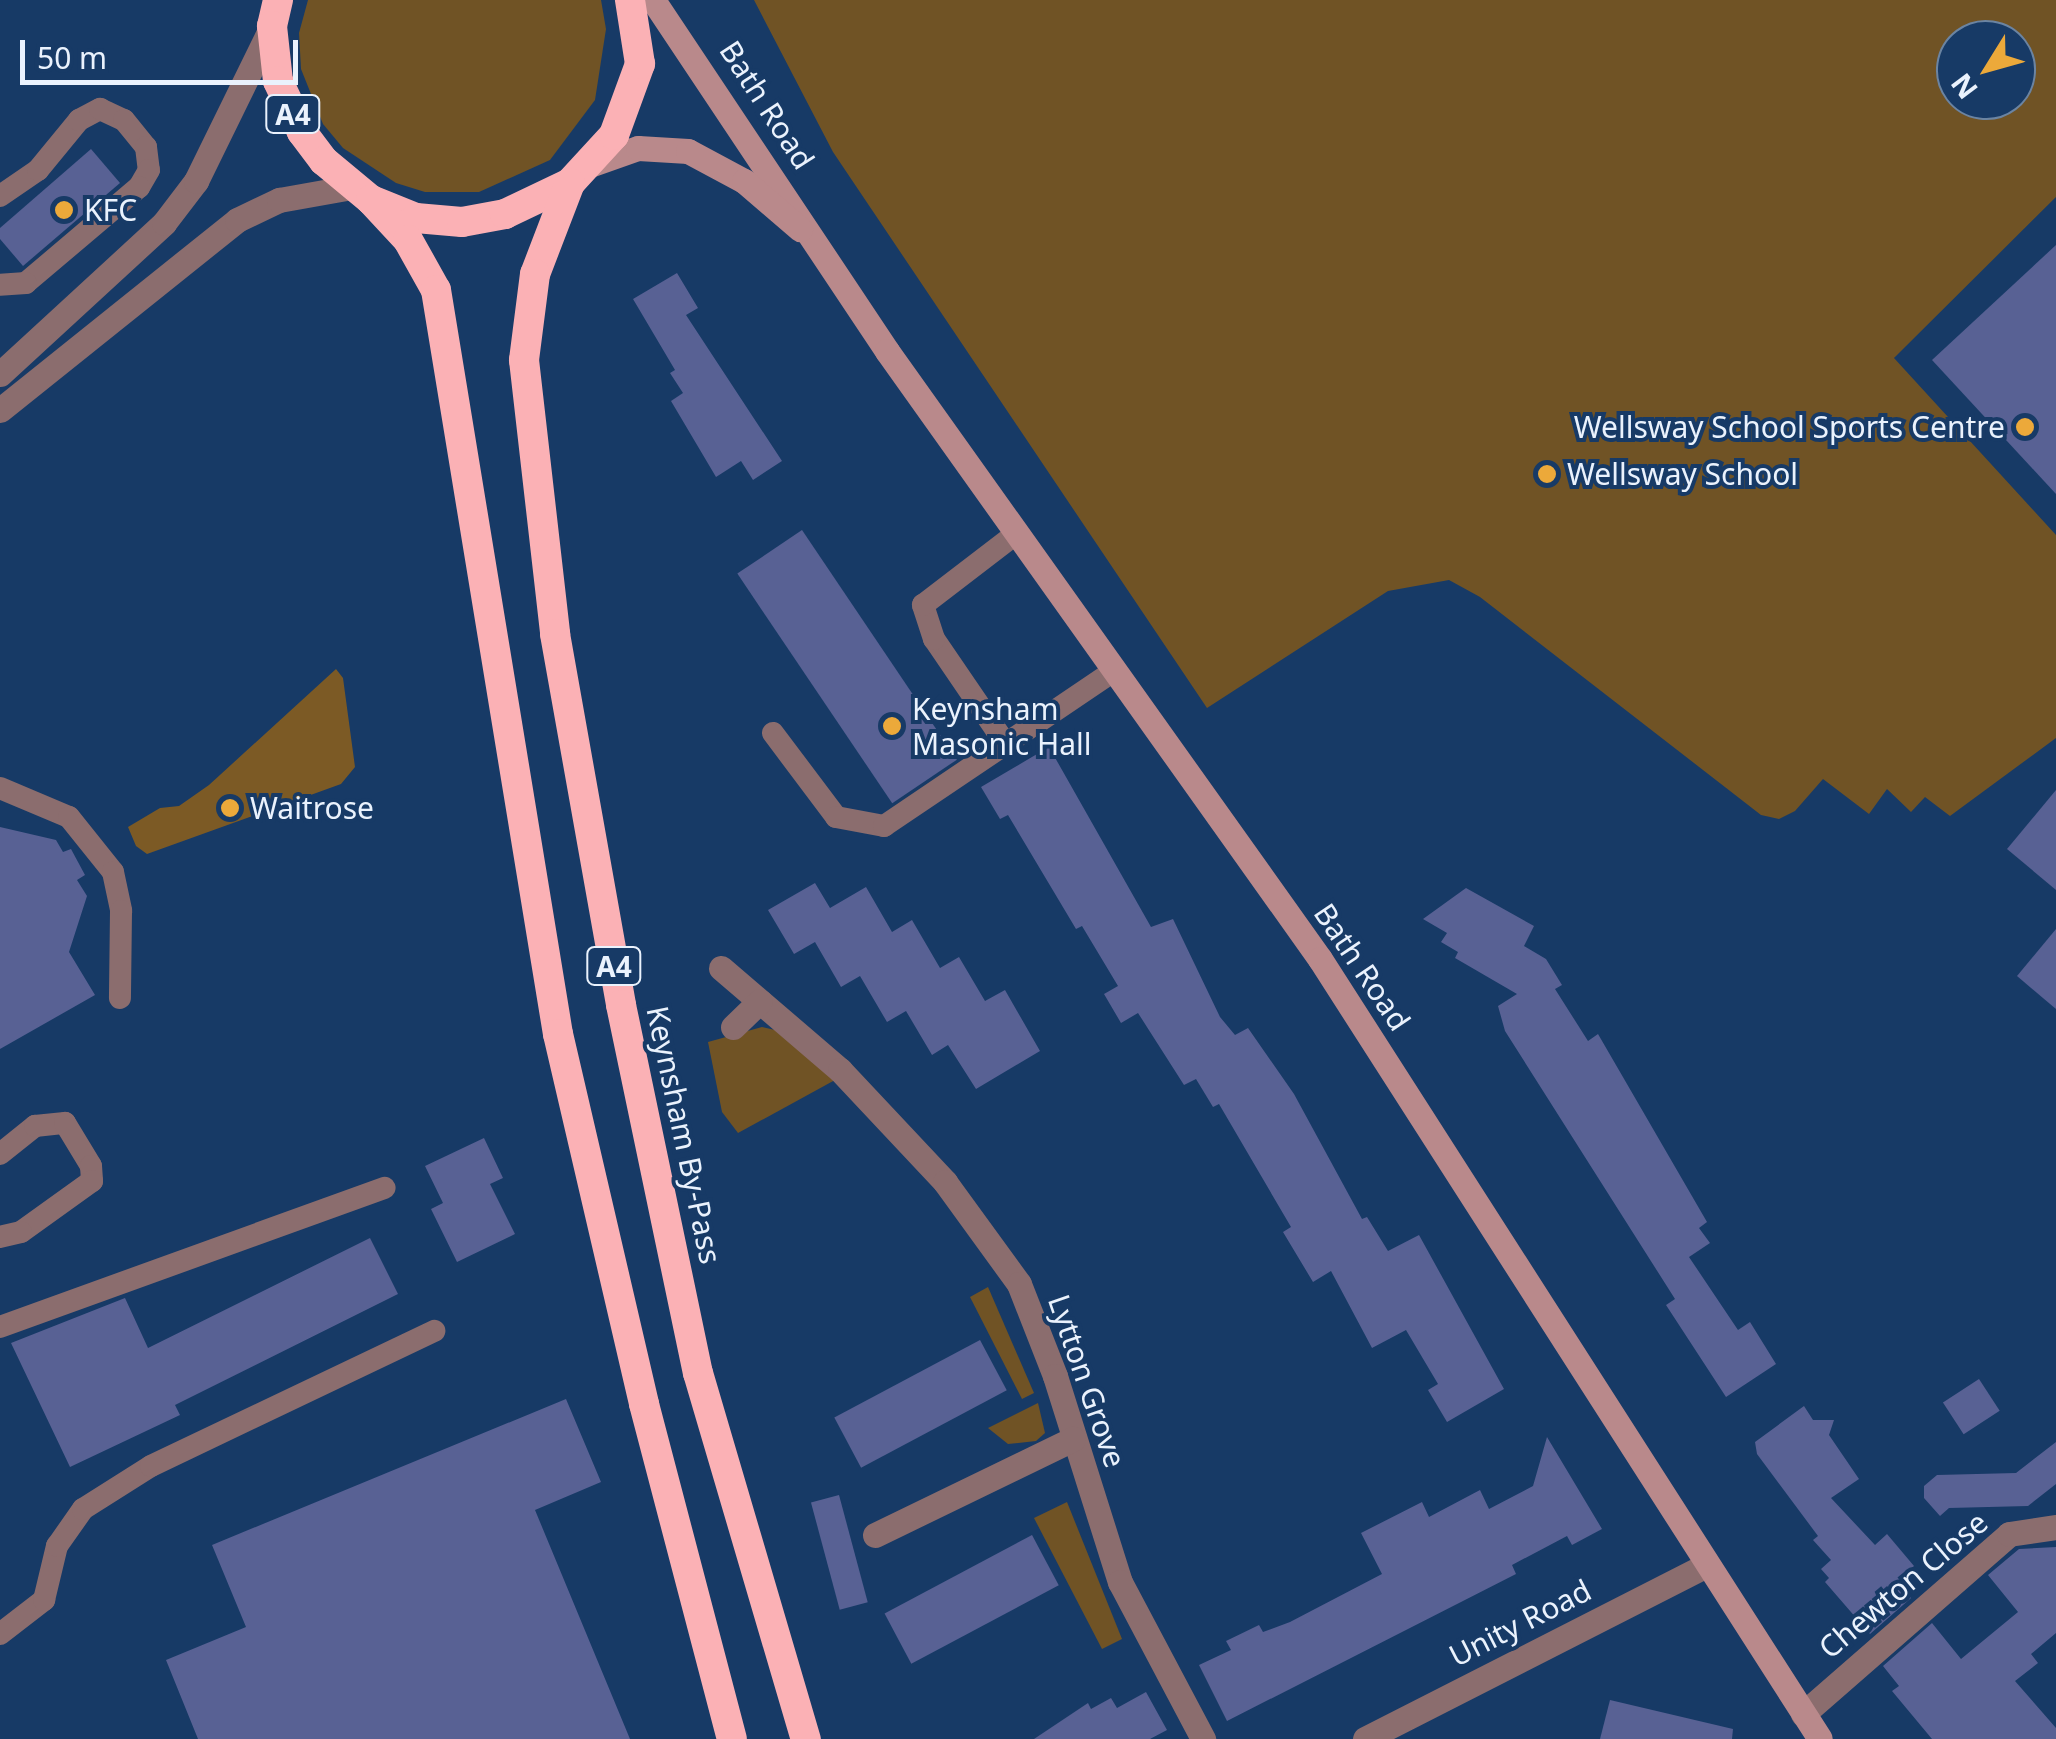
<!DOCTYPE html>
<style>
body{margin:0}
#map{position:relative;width:2056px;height:1739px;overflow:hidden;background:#173a66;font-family:"Noto Sans",sans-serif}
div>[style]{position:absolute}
.green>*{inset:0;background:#705325}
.forest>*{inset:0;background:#7c5a25}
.building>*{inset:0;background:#586194;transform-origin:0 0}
.lane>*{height:22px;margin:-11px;padding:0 11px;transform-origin:11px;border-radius:11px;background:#8b6d6e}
.street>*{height:25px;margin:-12.5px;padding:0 12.5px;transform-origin:12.5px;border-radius:12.5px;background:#8b6d6e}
.secondary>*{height:25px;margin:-12.5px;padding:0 12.5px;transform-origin:12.5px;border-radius:12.5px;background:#b9898b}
.highway>*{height:30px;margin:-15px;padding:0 15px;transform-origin:15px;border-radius:15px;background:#fbb1b5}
.dots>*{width:28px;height:28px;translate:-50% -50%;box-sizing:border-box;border:5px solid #173a66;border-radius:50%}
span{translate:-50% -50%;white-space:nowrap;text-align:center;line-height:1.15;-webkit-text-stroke:8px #173a66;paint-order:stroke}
.shield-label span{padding:2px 8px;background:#173a66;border:2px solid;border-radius:8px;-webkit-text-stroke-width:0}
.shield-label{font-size:28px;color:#eaf2fd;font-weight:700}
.street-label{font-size:30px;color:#eaf2fd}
.poi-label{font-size:30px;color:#eaf2fd}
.left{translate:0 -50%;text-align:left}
.right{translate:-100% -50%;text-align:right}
.north{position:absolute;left:1936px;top:20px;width:100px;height:100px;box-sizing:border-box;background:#173a66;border:2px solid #6b84a2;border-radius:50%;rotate:233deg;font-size:28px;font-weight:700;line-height:40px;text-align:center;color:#eaf2fd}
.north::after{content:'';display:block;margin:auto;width:35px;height:45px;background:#eca93a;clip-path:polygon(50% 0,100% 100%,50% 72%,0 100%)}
.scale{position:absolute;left:20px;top:40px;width:278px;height:45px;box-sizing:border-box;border:5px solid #eaf2fd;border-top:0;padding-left:12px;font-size:30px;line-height:35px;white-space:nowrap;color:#eaf2fd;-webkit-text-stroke:8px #173a66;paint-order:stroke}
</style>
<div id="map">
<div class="green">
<i style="clip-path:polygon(308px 0,601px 0,606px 29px,595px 100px,550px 160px,479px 192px,425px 192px,396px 183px,343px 148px,323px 124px,301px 69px,299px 33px)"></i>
<i style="clip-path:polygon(evenodd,754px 0,2056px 0,2056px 197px,1894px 358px,2056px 535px,2056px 738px,1950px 816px,1925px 797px,1911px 812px,1887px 789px,1869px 814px,1823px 779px,1795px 811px,1779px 819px,1761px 815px,1480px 597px,1449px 580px,1388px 591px,1207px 708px,833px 152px,754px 0,1956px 40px,2016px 40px,2016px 100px,1956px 100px,1956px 40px)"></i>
<i style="clip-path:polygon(762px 1027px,775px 1030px,835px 1080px,738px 1133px,722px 1112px,708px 1042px)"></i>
<i style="clip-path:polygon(988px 1287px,1034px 1393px,1022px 1399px,970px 1297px)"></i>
<i style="clip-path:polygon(1038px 1403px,1045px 1433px,1036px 1441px,1008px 1444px,988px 1428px)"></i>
<i style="clip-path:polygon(1067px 1502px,1122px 1639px,1102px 1649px,1034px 1518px)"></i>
</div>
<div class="forest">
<i style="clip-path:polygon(336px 669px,343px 678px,355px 767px,341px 784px,147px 854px,136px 846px,128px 827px,160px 808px,179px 806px,209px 785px)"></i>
</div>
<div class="building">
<i style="clip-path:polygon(91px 149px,120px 183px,23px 266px,0 239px,0 228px)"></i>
<i style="clip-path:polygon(2056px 245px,2056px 494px,1932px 360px)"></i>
<i style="clip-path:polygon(677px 273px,698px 308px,686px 315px,782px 461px,753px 480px,741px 461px,716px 477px,671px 401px,683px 393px,670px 373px,675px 370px,633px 299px)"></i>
<i style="left:802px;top:530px;width:277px;height:78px;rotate:56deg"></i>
<i style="clip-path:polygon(1049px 747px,1151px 927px,1173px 919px,1220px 1017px,1235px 1035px,1248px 1028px,1294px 1094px,1362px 1219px,1367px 1217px,1388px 1251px,1419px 1235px,1504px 1389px,1447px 1422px,1428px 1390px,1438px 1384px,1406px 1330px,1372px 1348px,1331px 1271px,1313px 1282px,1283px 1232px,1291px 1227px,1219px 1104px,1213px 1107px,1196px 1079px,1184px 1085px,1138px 1013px,1121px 1023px,1104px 994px,1118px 986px,1082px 926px,1076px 929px,1008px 815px,1000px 819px,981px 787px)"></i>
<i style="clip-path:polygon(2056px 790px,2056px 890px,2007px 849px)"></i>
<i style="clip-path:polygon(0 827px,56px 840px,63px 852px,71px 849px,85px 875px,77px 880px,87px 896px,69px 952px,95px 995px,0 1049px)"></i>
<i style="clip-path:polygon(815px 883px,830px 908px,866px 887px,892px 932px,912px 920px,940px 968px,959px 957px,985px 1001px,1005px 990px,1040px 1051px,976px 1089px,948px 1045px,932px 1055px,906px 1011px,887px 1022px,860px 976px,841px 987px,815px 942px,794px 954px,768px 910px)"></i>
<i style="clip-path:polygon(1466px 888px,1534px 926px,1524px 946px,1546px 959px,1562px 985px,1555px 989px,1588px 1041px,1598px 1034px,1707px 1222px,1699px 1228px,1710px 1243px,1689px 1257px,1738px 1330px,1750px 1322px,1776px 1364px,1726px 1397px,1666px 1305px,1675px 1299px,1505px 1031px,1498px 1006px,1517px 994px,1455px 958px,1458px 952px,1441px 942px,1447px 933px,1423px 919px)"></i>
<i style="clip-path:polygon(2056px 929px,2056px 1009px,2017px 976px)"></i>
<i style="clip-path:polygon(484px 1138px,503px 1178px,490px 1184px,515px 1234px,457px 1262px,431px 1209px,443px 1203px,425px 1166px)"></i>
<i style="clip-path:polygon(370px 1238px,398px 1294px,175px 1405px,180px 1415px,70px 1467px,11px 1343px,125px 1298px,148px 1348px)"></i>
<i style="left:980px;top:1340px;width:57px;height:165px;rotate:62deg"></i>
<i style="left:1979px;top:1379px;width:38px;height:43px;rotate:57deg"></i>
<i style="clip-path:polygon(566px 1399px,601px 1482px,535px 1510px,630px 1739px,198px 1739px,166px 1660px,246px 1627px,212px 1545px)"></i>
<i style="clip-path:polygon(1804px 1406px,1813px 1420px,1834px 1420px,1829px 1435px,1859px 1479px,1831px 1498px,1875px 1545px,1887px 1534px,1914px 1566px,1903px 1576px,1913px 1587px,1907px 1593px,1911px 1598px,1870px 1634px,1825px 1582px,1829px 1578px,1821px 1569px,1831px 1560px,1813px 1540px,1818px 1536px,1757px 1454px,1755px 1442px)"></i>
<i style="clip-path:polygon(1547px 1437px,1602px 1529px,1572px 1545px,1567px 1536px,1512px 1565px,1516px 1574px,1227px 1721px,1199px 1665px,1231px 1650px,1226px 1641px,1259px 1625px,1263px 1632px,1290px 1622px,1382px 1574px,1361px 1533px,1422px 1502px,1429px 1517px,1480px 1490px,1489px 1509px,1533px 1486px)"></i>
<i style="clip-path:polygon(2056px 1442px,2056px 1484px,2028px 1506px,1949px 1508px,1940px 1516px,1924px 1498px,1924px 1486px,1937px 1475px,2016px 1473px)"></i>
<i style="left:839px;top:1495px;width:111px;height:29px;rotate:75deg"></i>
<i style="left:1032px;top:1535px;width:57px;height:167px;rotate:62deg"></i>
<i style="clip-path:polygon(2056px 1547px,2056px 1633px,2031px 1654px,2038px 1663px,2015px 1681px,2056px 1728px,2056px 1739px,1932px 1739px,1892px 1691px,1899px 1686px,1883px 1666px,1932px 1623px,1961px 1659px,2018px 1612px,1988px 1575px,2019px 1549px)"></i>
<i style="clip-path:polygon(1146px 1692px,1167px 1730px,1150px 1739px,1034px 1739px,1088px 1703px,1091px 1709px,1111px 1698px,1117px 1708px)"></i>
<i style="clip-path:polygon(1610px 1700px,1733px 1729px,1732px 1739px,1600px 1739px)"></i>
</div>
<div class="lane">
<i style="left:0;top:196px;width:46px;rotate:-34.4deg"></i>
<i style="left:38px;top:170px;width:65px;rotate:-50.6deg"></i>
<i style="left:79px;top:120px;width:24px;rotate:-28deg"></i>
<i style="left:100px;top:109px;width:26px;rotate:25deg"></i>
<i style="left:124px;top:120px;width:35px;rotate:51deg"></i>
<i style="left:146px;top:147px;width:23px;rotate:83deg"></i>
<i style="left:149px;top:170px;width:20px;rotate:120deg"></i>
<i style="left:139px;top:187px;width:148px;rotate:139.7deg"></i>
<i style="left:26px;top:283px;width:26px;rotate:176deg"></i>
<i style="left:773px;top:733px;width:105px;rotate:53.1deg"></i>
<i style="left:836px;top:817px;width:49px;rotate:10.6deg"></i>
<i style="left:884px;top:826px;width:279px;rotate:-34deg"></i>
<i style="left:1005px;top:743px;width:126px;rotate:-124.3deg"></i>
<i style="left:934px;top:639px;width:36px;rotate:-108deg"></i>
<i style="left:923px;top:605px;width:118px;rotate:-37.5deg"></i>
<i style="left:0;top:788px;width:75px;rotate:22.8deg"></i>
<i style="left:69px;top:817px;width:70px;rotate:51.3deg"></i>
<i style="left:113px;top:872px;width:40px;rotate:78deg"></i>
<i style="left:121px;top:911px;width:87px;rotate:90.7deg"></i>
<i style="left:0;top:1154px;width:45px;rotate:-38.7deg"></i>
<i style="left:35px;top:1126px;width:30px;rotate:-6deg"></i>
<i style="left:65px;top:1123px;width:50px;rotate:58.8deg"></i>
<i style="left:91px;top:1166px;width:15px;rotate:86deg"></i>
<i style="left:92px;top:1181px;width:87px;rotate:144.3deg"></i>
<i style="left:21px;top:1232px;width:22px;rotate:167deg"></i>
<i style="left:0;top:1327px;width:409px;rotate:-19.9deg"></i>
<i style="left:0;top:1634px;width:56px;rotate:-37.7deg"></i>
<i style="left:44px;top:1600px;width:56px;rotate:-76.5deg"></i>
<i style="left:57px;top:1546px;width:45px;rotate:-54.9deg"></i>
<i style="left:83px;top:1509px;width:80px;rotate:-32.3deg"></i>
<i style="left:151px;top:1466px;width:314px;rotate:-25.5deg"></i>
</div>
<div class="street">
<i style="left:0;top:374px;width:223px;rotate:-42.6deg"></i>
<i style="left:164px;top:223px;width:53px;rotate:-52.7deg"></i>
<i style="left:196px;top:181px;width:173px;rotate:-63.9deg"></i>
<i style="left:0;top:410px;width:304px;rotate:-38.7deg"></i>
<i style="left:237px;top:220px;width:47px;rotate:-25.5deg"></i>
<i style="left:279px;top:200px;width:74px;rotate:-10.1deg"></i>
<i style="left:721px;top:968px;width:157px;rotate:40.6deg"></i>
<i style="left:840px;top:1070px;width:154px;rotate:46.8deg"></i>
<i style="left:945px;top:1182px;width:126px;rotate:54deg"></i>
<i style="left:1019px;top:1284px;width:99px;rotate:68.6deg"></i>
<i style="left:1055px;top:1376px;width:216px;rotate:72.5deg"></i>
<i style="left:1120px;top:1582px;width:178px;rotate:62.1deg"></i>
<i style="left:733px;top:1027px;width:37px;rotate:-44deg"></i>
<i style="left:875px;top:1535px;width:220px;rotate:-25.9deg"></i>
<i style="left:1803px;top:1714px;width:274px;rotate:-41.1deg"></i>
<i style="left:2009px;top:1534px;width:48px;rotate:-8.5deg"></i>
<i style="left:1365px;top:1739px;width:383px;rotate:-27deg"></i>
</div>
<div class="secondary">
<i style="left:653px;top:0;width:422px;rotate:56.3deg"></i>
<i style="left:887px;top:351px;width:746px;rotate:54.54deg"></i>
<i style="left:1320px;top:959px;width:926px;rotate:57.34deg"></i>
<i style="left:584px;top:167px;width:57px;rotate:-19.4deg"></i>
<i style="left:638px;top:148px;width:50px;rotate:3.4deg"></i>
<i style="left:688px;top:151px;width:64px;rotate:28.2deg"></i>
<i style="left:744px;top:181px;width:74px;rotate:40.6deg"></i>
</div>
<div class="highway">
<i style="left:278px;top:0;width:27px;rotate:103deg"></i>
<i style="left:272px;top:26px;width:55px;rotate:83.8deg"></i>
<i style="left:278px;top:81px;width:56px;rotate:64.8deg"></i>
<i style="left:302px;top:132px;width:36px;rotate:53deg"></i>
<i style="left:324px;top:161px;width:61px;rotate:39.7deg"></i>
<i style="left:371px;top:200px;width:48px;rotate:21.8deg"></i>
<i style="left:416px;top:218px;width:46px;rotate:5deg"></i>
<i style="left:462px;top:222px;width:44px;rotate:-10.5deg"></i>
<i style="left:505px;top:214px;width:72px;rotate:-25.5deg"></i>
<i style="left:570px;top:183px;width:65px;rotate:-47.5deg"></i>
<i style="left:614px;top:135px;width:76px;rotate:-69.9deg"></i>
<i style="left:640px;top:64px;width:65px;rotate:-98.9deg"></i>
<i style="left:570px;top:183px;width:97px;rotate:111deg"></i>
<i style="left:535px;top:274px;width:87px;rotate:97.3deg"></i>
<i style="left:524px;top:360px;width:276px;rotate:83.5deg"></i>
<i style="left:555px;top:634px;width:377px;rotate:79.9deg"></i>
<i style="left:621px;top:1005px;width:376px;rotate:78.2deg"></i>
<i style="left:698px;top:1373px;width:382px;rotate:73.6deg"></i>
<i style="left:371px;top:200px;width:54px;rotate:47.2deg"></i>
<i style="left:408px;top:240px;width:57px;rotate:60.8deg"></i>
<i style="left:436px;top:290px;width:754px;rotate:80.69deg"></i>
<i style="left:558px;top:1034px;width:380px;rotate:76.9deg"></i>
<i style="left:644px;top:1404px;width:346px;rotate:75.3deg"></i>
</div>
<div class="dots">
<i style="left:64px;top:210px;background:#eca93a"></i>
<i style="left:2025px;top:427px;background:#eca93a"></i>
<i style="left:1547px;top:474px;background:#eca93a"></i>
<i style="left:892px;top:726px;background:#eca93a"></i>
<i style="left:230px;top:808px;background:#eca93a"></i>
</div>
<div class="shield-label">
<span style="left:293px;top:114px">A4</span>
<span style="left:614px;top:966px">A4</span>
</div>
<div class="street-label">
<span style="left:767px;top:105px;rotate:57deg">Bath Road</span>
<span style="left:1362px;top:967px;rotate:56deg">Bath Road</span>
<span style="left:684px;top:1135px;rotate:78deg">Keynsham By-Pass</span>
<span style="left:1087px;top:1381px;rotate:71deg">Lytton Grove</span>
<span style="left:1903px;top:1585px;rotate:-40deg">Chewton Close</span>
<span style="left:1520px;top:1623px;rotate:-27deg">Unity Road</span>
</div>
<div class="poi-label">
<span class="left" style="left:84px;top:210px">KFC</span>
<span class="right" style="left:2005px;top:427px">Wellsway School Sports Centre</span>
<span class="left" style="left:1567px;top:474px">Wellsway School</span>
<span class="left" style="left:912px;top:726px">Keynsham<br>Masonic Hall</span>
<span class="left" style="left:250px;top:808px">Waitrose</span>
</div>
<div class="north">N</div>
<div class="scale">50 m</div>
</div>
